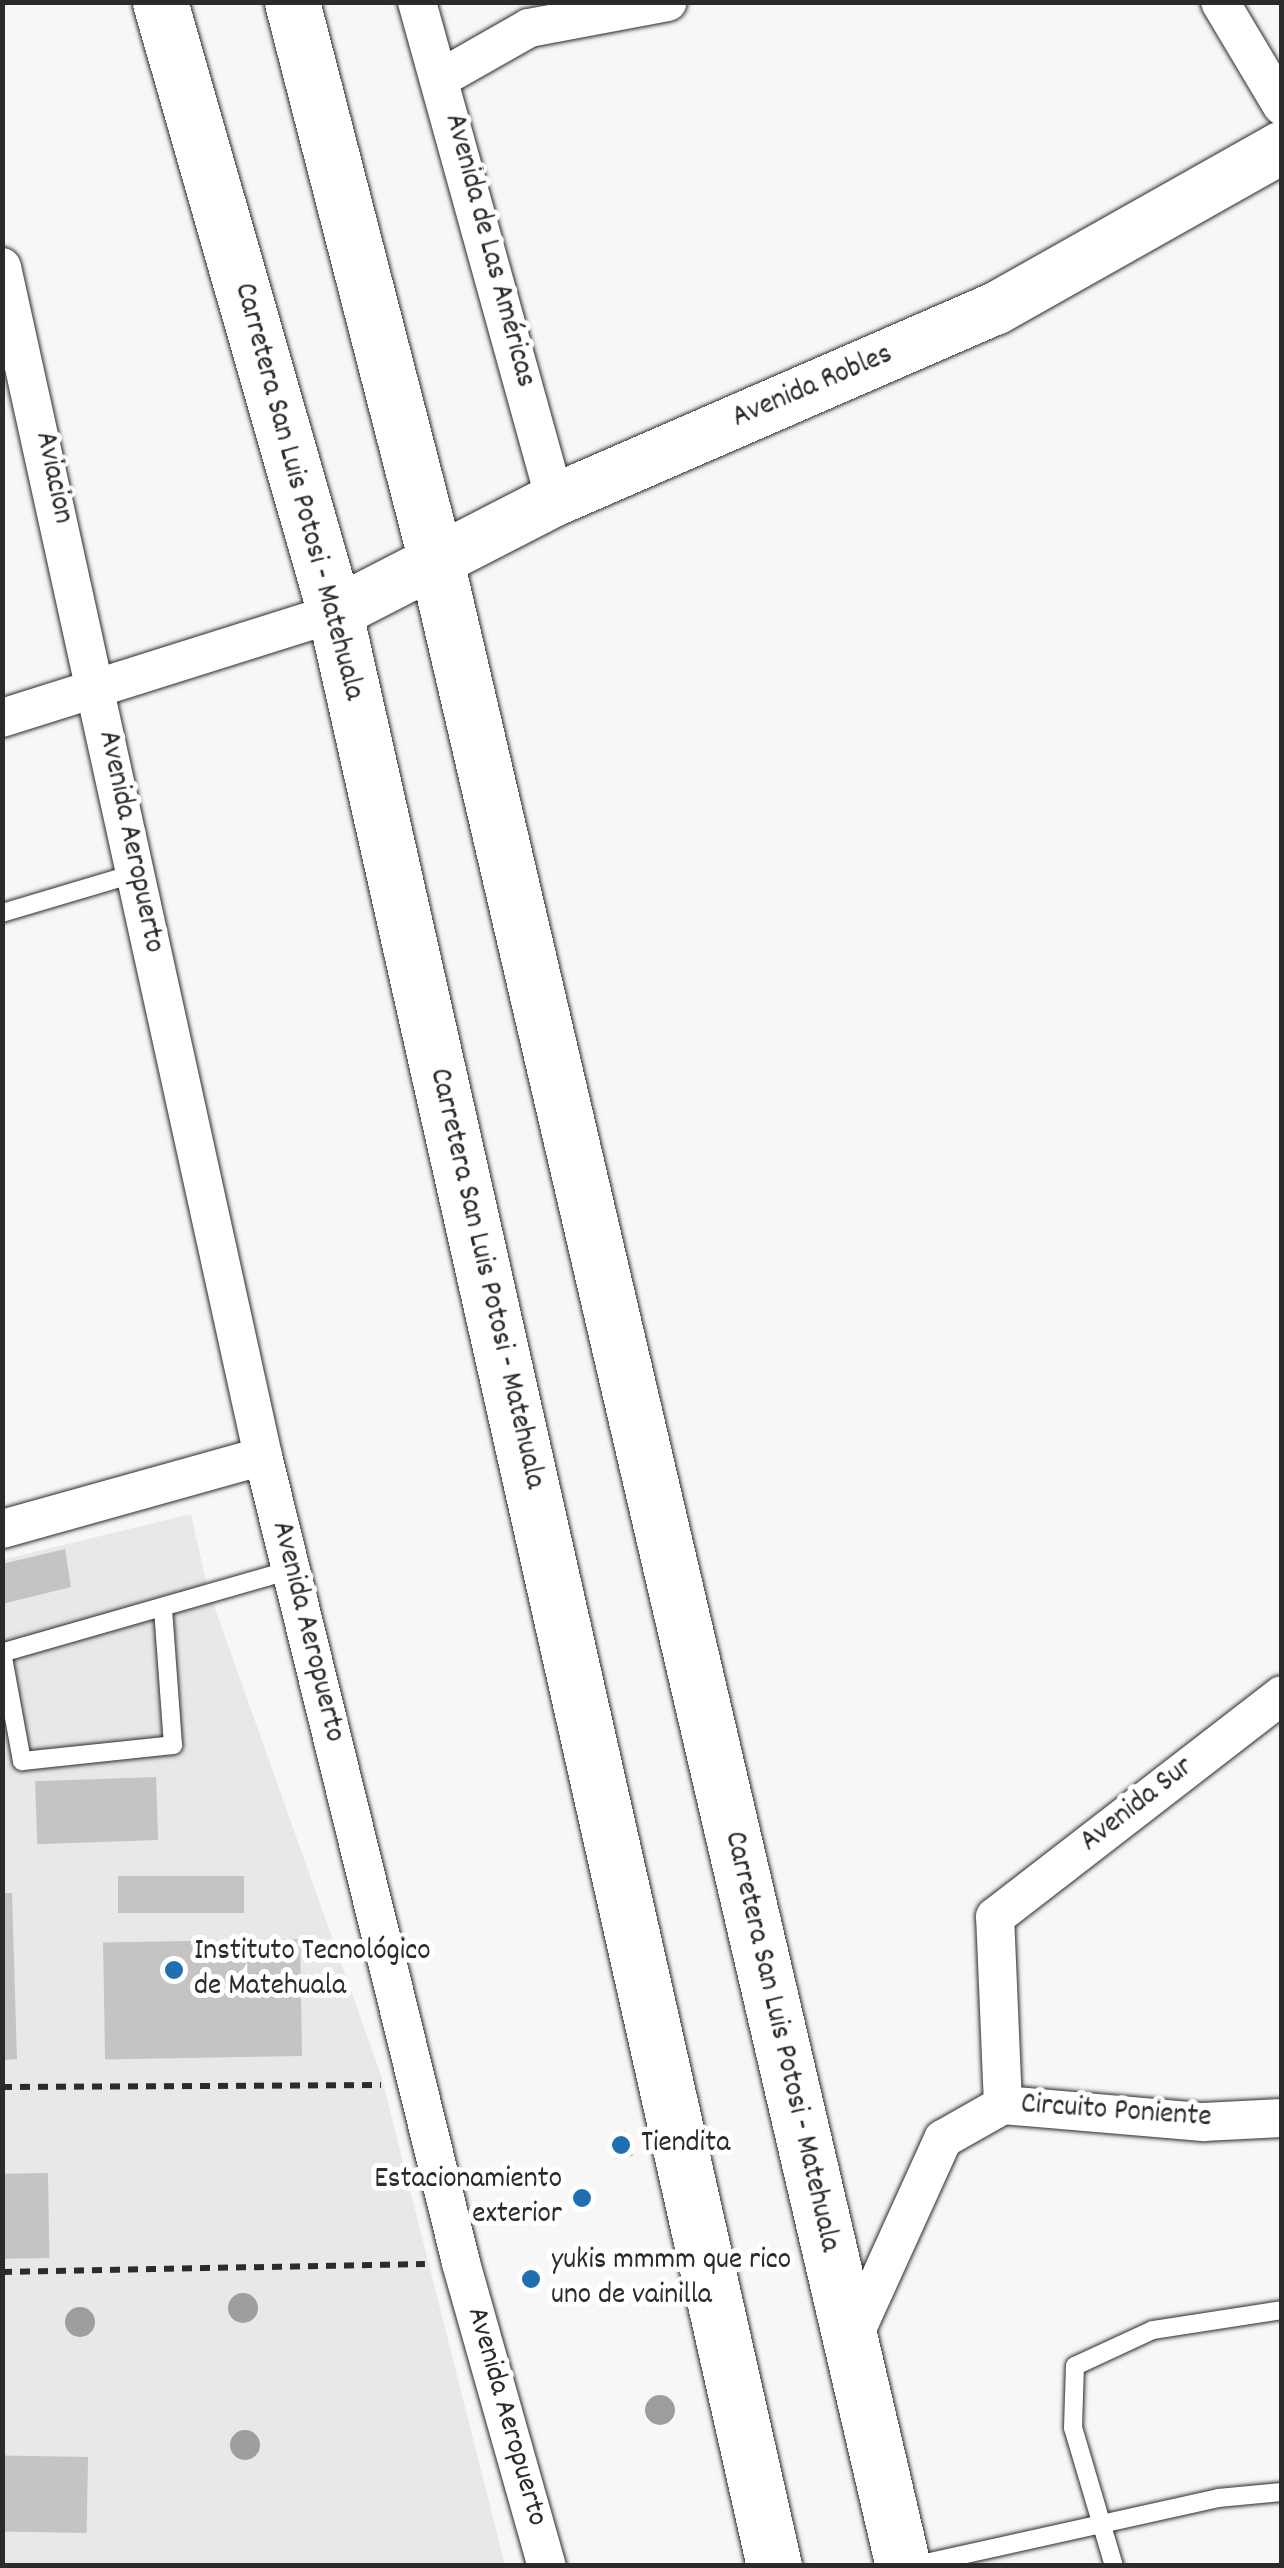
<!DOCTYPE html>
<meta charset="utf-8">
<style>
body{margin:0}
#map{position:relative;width:1284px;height:2568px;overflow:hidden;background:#f7f7f7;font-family:Dekko,sans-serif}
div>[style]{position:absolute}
.built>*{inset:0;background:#e8e8e8}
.building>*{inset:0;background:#c4c4c4;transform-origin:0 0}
.path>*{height:6px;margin-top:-3px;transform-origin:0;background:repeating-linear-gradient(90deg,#2b2b2b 0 10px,transparent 0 18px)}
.roads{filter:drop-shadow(0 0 2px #2b2b2b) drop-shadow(0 0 2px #2b2b2b)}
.service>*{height:18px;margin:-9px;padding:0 9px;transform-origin:9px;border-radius:9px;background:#fff}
.minor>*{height:38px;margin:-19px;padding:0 19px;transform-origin:19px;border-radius:19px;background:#fff}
.secondary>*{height:52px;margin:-26px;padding:0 26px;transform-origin:26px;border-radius:26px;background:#fff}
.trunk>*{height:55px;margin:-27.5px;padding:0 27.5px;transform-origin:27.5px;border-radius:27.5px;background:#fff}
.trees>*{width:30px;height:30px;margin:-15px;border-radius:50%;background:#9e9e9e}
.dots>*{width:28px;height:28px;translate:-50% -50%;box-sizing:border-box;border:5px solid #fff;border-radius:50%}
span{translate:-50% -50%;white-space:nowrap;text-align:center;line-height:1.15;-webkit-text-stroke:10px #fff;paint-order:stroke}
.street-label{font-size:30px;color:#2b2b2b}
.poi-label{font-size:30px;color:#2b2b2b}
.left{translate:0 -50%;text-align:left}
.right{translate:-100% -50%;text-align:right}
.frame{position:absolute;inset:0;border:5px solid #2b2b2b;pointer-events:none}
</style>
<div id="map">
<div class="built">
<i style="clip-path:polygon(191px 1514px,207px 1586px,381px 2075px,505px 2565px,3px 2565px,2px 1560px)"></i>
</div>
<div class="building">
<i style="clip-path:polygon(65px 1549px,71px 1587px,2px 1604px,2px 1564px)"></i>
<i style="left:156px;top:1777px;width:63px;height:121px;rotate:88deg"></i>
<i style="left:244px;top:1876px;width:37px;height:126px;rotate:90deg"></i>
<i style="clip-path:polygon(2px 1893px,12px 1893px,17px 2059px,2px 2060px)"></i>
<i style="left:300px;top:1939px;width:117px;height:197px;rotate:89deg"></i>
<i style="clip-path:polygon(626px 2131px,633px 2156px,615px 2159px,612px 2135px)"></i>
<i style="left:48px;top:2173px;width:85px;height:46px;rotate:89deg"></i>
<i style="left:88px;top:2457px;width:76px;height:86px;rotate:91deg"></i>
</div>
<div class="path">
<i style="left:2px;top:2087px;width:379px;rotate:-0.3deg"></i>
<i style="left:2px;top:2272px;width:423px;rotate:-1.1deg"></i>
</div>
<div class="roads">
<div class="service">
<i style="left:2px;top:913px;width:140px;rotate:-16.6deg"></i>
<i style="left:8px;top:1651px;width:293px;rotate:-16deg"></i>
<i style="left:2px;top:1652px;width:111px;rotate:79.6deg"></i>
<i style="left:22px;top:1761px;width:152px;rotate:-6deg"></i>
<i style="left:173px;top:1745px;width:136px;rotate:-94.2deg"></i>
<i style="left:912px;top:2566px;width:313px;rotate:-12.5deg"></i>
<i style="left:1218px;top:2498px;width:64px;rotate:-5.4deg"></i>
<i style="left:1114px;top:2566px;width:144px;rotate:-106.5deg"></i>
<i style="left:1073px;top:2428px;width:62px;rotate:-88.2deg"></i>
<i style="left:1075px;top:2366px;width:86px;rotate:-24.8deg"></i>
<i style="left:1153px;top:2330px;width:131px;rotate:-8.8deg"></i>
</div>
<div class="minor">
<i style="left:417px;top:2px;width:517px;rotate:74.51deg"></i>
<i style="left:1220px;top:2px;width:121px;rotate:59.2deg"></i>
<i style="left:441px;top:78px;width:101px;rotate:-29.6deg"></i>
<i style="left:529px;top:28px;width:141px;rotate:-10.6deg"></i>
<i style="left:2px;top:267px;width:1217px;rotate:77.62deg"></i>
<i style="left:263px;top:1456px;width:831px;rotate:76.21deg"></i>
<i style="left:461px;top:2263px;width:315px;rotate:74.2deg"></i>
<i style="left:2px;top:718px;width:349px;rotate:-17.5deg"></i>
<i style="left:2px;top:1529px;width:271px;rotate:-15.6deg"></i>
<i style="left:1003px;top:2105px;width:188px;rotate:-92.4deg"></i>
<i style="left:995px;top:1917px;width:363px;rotate:-37.7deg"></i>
<i style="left:850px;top:2344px;width:225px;rotate:-65.6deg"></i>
<i style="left:943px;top:2139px;width:69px;rotate:-29.5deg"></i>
<i style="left:1003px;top:2105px;width:201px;rotate:4.9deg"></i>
<i style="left:1203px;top:2122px;width:79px;rotate:-2.9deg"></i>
</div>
<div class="secondary">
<i style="left:335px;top:613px;width:247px;rotate:-27.2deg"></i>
<i style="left:555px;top:500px;width:480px;rotate:-23.5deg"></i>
<i style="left:995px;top:309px;width:330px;rotate:-29.4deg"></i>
</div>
<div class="trunk">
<i style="left:160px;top:2px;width:636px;rotate:74.02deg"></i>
<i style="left:335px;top:613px;width:2002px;rotate:77.33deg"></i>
<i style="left:292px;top:2px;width:577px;rotate:75.55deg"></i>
<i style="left:436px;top:561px;width:2059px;rotate:76.89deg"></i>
</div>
</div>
<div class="trees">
<i style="left:243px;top:2308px"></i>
<i style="left:80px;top:2322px"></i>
<i style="left:660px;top:2410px"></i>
<i style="left:245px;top:2445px"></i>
</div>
<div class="dots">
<i style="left:174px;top:1970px;background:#1f6fb2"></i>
<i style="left:621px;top:2145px;background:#1f6fb2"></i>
<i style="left:582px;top:2198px;background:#1f6fb2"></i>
<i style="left:531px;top:2279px;background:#1f6fb2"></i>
</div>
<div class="street-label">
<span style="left:488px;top:251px;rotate:75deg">Avenida de Las Américas</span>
<span style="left:813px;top:388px;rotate:-23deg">Avenida Robles</span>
<span style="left:52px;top:478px;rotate:78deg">Aviacion</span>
<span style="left:297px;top:492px;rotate:75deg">Carretera San Luis Potosi - Matehuala</span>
<span style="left:129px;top:842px;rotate:78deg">Avenida Aeropuerto</span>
<span style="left:485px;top:1279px;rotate:77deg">Carretera San Luis Potosi - Matehuala</span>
<span style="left:306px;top:1632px;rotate:76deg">Avenida Aeropuerto</span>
<span style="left:1138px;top:1806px;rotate:-38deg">Avenida Sur</span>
<span style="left:780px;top:2042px;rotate:77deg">Carretera San Luis Potosi - Matehuala</span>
<span style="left:1116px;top:2113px;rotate:4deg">Circuito Poniente</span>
<span style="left:505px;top:2417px;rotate:74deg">Avenida Aeropuerto</span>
</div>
<div class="poi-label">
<span class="left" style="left:194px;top:1970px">Instituto Tecnológico<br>de Matehuala</span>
<span class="left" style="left:641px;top:2145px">Tiendita</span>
<span class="right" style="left:562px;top:2198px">Estacionamiento<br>exterior</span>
<span class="left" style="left:551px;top:2279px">yukis mmmm que rico<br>uno de vainilla</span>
</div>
<div class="frame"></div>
</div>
